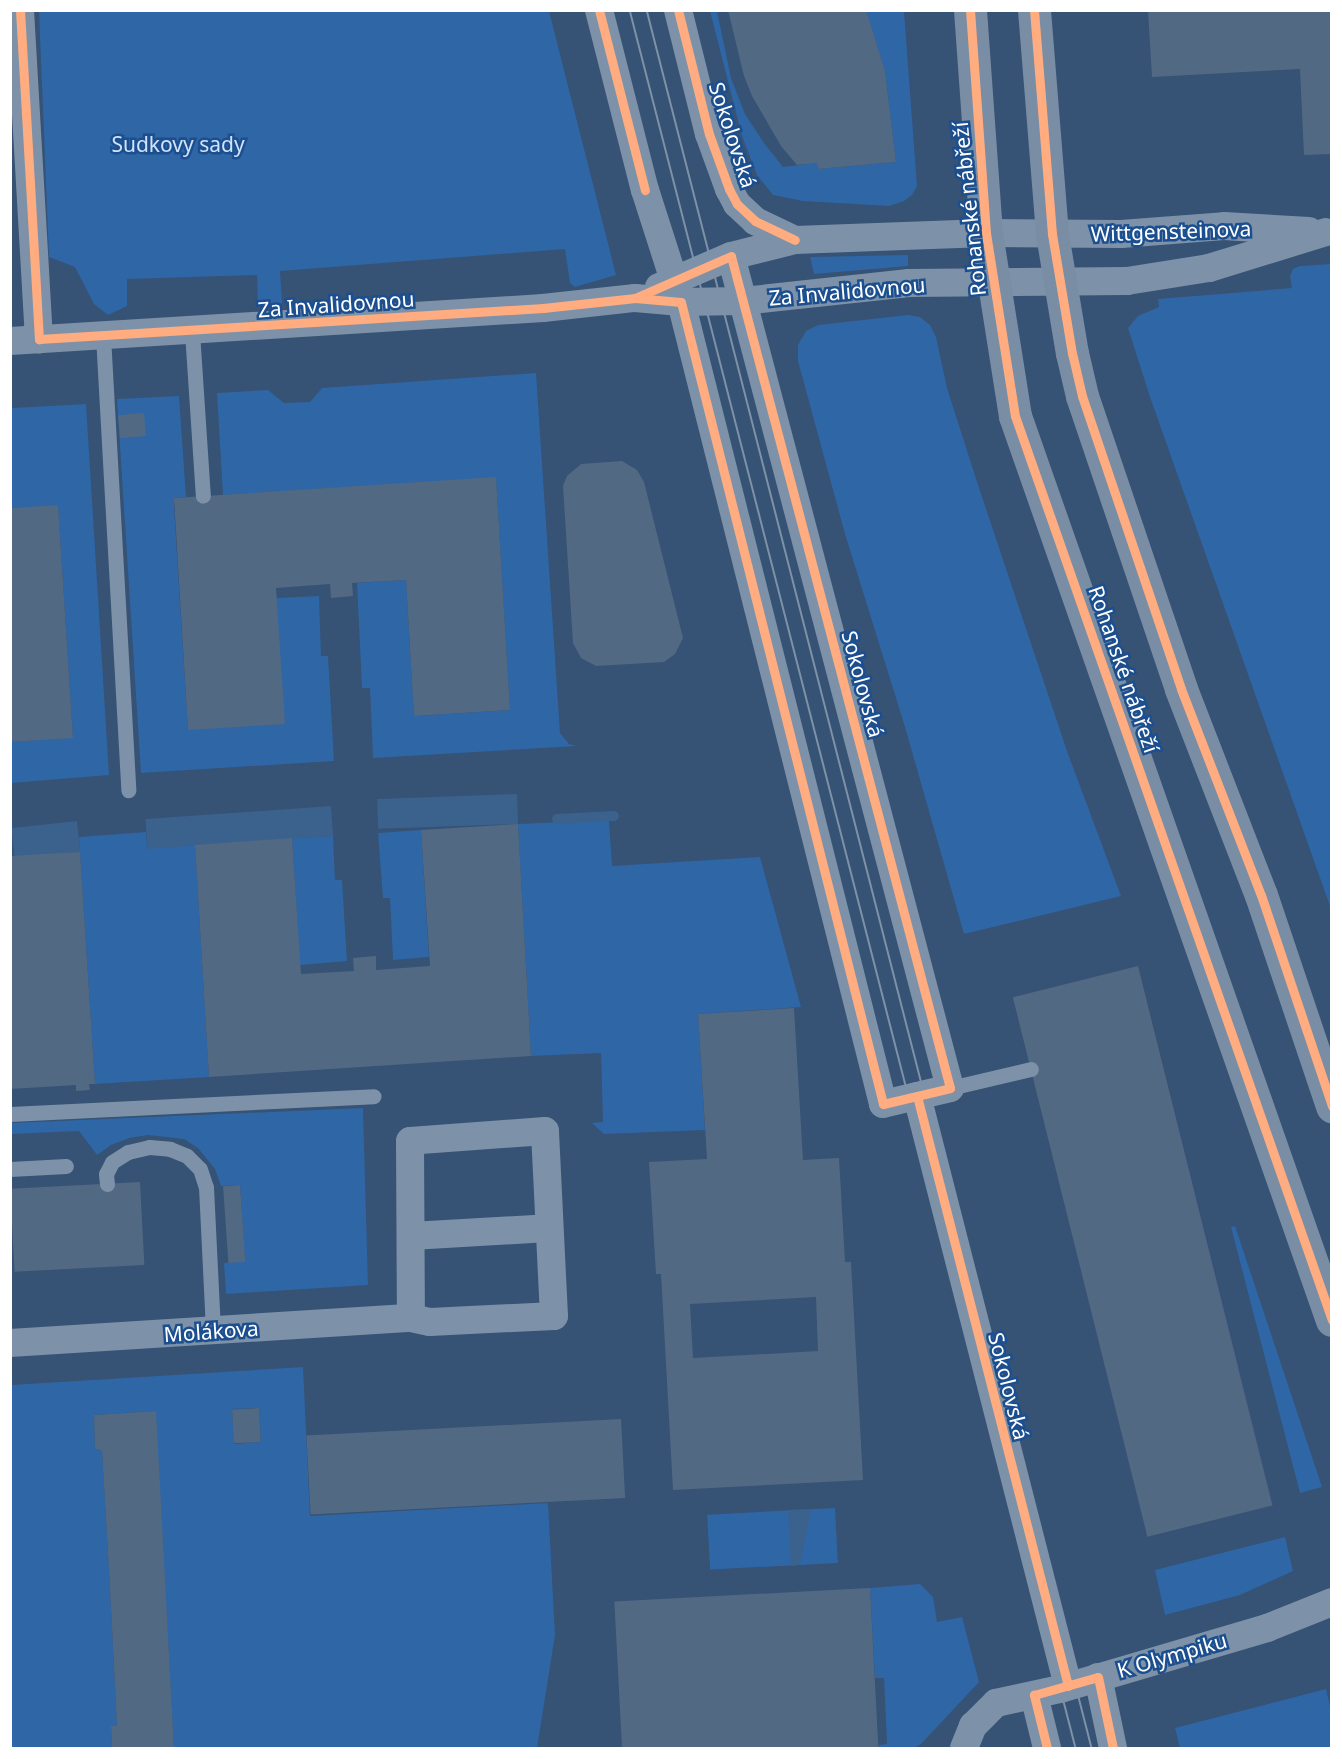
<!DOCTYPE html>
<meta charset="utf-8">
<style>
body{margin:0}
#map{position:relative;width:1342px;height:1759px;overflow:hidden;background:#365274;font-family:"Noto Sans",sans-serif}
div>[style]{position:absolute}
.green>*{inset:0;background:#2f66a5;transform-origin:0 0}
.water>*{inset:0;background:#3b618d;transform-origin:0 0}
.stream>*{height:10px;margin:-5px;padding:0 5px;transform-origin:5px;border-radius:5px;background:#3b618d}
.building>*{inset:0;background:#526984;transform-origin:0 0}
.lane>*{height:15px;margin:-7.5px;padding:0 7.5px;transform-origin:7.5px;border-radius:7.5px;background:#7d92a8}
.street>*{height:28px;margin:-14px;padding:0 14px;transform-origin:14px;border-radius:14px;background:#7d92a8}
.secondary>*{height:33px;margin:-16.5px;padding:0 16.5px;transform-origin:16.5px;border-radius:16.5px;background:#798da4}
.tram>*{height:1.5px;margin:-0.75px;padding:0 0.75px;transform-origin:0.75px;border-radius:0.75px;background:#7e92a7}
.cycleway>*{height:9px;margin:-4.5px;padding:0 4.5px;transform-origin:4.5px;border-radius:4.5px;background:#ffac80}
span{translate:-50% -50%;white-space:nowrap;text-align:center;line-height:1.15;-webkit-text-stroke:5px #1b4f8f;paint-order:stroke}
.street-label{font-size:21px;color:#fff}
.park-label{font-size:21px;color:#cfe3fa}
.frame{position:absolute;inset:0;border:12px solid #fff;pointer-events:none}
</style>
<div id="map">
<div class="green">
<i style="clip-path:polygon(39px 11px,549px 11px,616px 275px,575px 287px,570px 283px,565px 249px,280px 271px,282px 303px,258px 306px,257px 275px,127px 279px,127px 306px,108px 315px,94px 304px,75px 267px,49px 257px)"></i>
<i style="clip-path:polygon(710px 11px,717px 11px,731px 78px,745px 114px,764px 143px,783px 167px,817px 163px,818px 169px,896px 162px,885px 71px,866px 11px,904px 11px,917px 186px,912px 195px,904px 201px,889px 206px,803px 201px,773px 195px,757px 175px,742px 136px)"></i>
<i style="clip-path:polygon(908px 255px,908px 266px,814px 274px,810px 257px)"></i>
<i style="clip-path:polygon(1331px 264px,1332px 264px,1331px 909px,1150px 397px,1128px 328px,1138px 316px,1159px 307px,1158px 299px,1292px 288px,1290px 276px,1293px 269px,1300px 266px)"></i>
<i style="clip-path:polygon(908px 315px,920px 317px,930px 325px,936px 337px,947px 388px,979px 488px,1067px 751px,1121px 896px,964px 934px,905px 727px,845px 534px,798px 361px,798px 345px,806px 331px,818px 325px)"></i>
<i style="clip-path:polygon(536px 373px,560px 733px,569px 744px,577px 746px,373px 758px,370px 688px,362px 688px,357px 583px,406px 580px,414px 716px,510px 710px,496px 478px,223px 495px,217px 393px,268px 390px,284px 403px,310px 402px,322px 388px)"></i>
<i style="clip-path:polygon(179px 396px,186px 497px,174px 498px,174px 507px,188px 730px,277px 598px,319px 596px,321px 656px,328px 656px,334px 761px,141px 773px,117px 399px)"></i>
<i style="clip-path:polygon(86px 404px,109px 775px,11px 783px,11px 742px,73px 737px,58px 506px,11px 508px,11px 408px)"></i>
<i style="clip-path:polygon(609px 820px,612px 866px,760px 857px,801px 1007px,698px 1014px,705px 1130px,604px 1134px,592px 1123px,603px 1122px,601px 1053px,531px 1056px,518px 824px)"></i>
<i style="clip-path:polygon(421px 830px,429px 957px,393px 960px,390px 898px,383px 898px,378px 833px)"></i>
<i style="clip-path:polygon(146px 832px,147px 847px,195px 845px,209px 1077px,95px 1084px,79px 837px)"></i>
<i style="clip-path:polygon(333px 836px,335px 880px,342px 880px,347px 961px,300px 965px,292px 838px)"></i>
<i style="clip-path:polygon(363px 1108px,368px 1285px,226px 1294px,224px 1263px,245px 1261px,240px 1185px,221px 1186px,215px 1169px,198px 1148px,184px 1139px,148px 1135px,129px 1138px,111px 1145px,97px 1155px,79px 1131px,11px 1134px,11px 1123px)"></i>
<i style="clip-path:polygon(1235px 1226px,1322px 1487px,1300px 1493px,1231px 1227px)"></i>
<i style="clip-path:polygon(evenodd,303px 1367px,310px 1516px,548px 1503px,555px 1635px,537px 1748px,174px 1748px,155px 1411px,94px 1415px,95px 1449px,102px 1450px,110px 1588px,117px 1726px,111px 1727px,112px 1748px,11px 1748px,11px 1385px,303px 1367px,259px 1408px,261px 1442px,234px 1444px,232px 1409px,259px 1408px)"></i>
<i style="left:835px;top:1508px;width:55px;height:128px;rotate:87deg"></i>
<i style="clip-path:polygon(1285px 1537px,1293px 1571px,1240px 1595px,1165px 1615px,1155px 1570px)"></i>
<i style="clip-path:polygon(920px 1584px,933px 1597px,937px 1622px,962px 1617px,979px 1682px,921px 1744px,914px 1748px,879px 1748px,879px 1745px,887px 1744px,884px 1678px,875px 1678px,870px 1588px)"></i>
<i style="clip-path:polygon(1326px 1689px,1331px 1711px,1331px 1748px,1180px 1748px,1175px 1728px)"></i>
</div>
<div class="water">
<i style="left:517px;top:794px;width:30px;height:140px;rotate:88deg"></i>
<i style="left:331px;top:806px;width:30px;height:186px;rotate:86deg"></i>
<i style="left:77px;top:821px;width:31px;height:66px;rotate:84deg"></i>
<i style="clip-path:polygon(811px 1509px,800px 1565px,791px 1566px,788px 1510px)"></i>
</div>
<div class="stream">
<i style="left:557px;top:819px;width:57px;rotate:-3deg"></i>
</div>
<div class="building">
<i style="clip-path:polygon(728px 10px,866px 10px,885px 71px,896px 162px,818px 169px,817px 163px,797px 165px,781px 146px,752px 96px,744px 76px)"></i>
<i style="clip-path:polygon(1148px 10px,1332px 10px,1332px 154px,1304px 155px,1300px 69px,1152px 77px)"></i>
<i style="left:144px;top:413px;width:23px;height:26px;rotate:85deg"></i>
<i style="clip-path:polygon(622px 461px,637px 470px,644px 482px,683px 638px,675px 654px,664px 662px,596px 666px,581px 658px,573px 643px,563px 486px,567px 476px,581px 464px)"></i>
<i style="clip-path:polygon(496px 477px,510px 710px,414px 716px,406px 580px,352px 583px,353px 596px,331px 598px,330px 584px,276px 588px,285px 724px,188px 730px,174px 498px)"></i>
<i style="clip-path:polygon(58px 505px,73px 738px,10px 742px,10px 508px)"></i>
<i style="clip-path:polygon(518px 824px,531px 1056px,209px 1077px,195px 845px,292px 838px,301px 974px,354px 971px,353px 958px,363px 957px,376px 956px,376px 970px,430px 966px,421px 830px)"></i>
<i style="clip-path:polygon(80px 852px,95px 1084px,89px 1084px,90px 1090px,76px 1091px,76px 1085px,10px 1089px,10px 856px)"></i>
<i style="left:1138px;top:966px;width:556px;height:129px;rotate:76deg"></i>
<i style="clip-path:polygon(evenodd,794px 1008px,803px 1160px,839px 1158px,845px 1262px,851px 1262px,863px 1480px,673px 1490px,661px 1274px,656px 1274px,649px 1162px,707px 1159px,698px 1014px,794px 1008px,816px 1297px,818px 1351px,693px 1358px,690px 1304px,816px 1297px)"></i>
<i style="left:140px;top:1182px;width:83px;height:130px;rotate:87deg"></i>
<i style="left:240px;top:1185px;width:77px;height:17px;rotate:86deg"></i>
<i style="left:259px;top:1408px;width:34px;height:27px;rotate:87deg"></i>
<i style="clip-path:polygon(156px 1411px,174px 1748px,112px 1748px,111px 1726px,117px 1726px,110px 1588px,102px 1450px,95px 1449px,94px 1415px)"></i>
<i style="left:621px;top:1419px;width:79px;height:315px;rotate:87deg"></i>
<i style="left:870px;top:1588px;width:160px;height:256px;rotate:87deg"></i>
</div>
<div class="lane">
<i style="left:192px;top:332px;width:164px;rotate:86.2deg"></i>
<i style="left:103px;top:336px;width:455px;rotate:86.8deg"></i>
<i style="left:950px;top:1088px;width:83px;rotate:-13.2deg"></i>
<i style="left:10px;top:1114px;width:364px;rotate:-2.8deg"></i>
<i style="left:10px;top:1169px;width:56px;rotate:-3.1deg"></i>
<i style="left:107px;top:1184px;width:10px;rotate:-96deg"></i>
<i style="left:106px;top:1174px;width:13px;rotate:-63deg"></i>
<i style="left:112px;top:1162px;width:19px;rotate:-32deg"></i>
<i style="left:128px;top:1152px;width:22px;rotate:-13deg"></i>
<i style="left:149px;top:1147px;width:21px;rotate:5deg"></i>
<i style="left:170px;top:1149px;width:18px;rotate:22deg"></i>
<i style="left:187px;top:1156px;width:18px;rotate:45deg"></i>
<i style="left:200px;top:1169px;width:19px;rotate:72deg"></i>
<i style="left:206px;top:1187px;width:144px;rotate:87.2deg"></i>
</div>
<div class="street">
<i style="left:20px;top:10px;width:330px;rotate:86.7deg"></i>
<i style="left:599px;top:10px;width:186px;rotate:75.7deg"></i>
<i style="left:645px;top:190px;width:118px;rotate:72.2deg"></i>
<i style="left:681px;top:302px;width:827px;rotate:75.86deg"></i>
<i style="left:883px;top:1104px;width:69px;rotate:-13.4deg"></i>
<i style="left:950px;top:1088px;width:860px;rotate:-104.75deg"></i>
<i style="left:678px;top:10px;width:128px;rotate:76deg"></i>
<i style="left:709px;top:134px;width:59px;rotate:70deg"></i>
<i style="left:729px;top:189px;width:17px;rotate:62deg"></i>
<i style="left:737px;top:204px;width:25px;rotate:43deg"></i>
<i style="left:755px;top:221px;width:44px;rotate:25.4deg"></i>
<i style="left:659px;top:287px;width:78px;rotate:-23.3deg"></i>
<i style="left:731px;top:256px;width:66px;rotate:-14deg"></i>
<i style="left:795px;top:240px;width:191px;rotate:-2.1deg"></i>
<i style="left:986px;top:233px;width:135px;rotate:0.4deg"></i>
<i style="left:1121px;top:234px;width:103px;rotate:-4.4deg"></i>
<i style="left:1224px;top:226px;width:85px;rotate:3.4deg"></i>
<i style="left:10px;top:341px;width:534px;rotate:-3.54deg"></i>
<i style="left:543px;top:308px;width:93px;rotate:-6.2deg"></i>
<i style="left:635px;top:298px;width:46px;rotate:5deg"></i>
<i style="left:681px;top:302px;width:62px;rotate:-0.9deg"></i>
<i style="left:743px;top:301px;width:167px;rotate:-6.2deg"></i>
<i style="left:909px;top:283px;width:218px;rotate:-0.5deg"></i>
<i style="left:1127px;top:281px;width:83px;rotate:-9deg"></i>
<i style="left:1209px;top:268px;width:122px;rotate:-17.1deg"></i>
<i style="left:917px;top:1096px;width:609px;rotate:75.64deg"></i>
<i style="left:411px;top:1236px;width:137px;rotate:-3.3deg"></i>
<i style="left:10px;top:1343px;width:402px;rotate:-3.6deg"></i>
<i style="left:411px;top:1318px;width:19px;rotate:12deg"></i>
<i style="left:430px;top:1322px;width:124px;rotate:-2.8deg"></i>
<i style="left:554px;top:1316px;width:185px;rotate:-92.8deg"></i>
<i style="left:545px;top:1131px;width:135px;rotate:175.8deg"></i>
<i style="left:410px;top:1141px;width:177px;rotate:89.7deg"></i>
<i style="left:1098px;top:1677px;width:73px;rotate:78.1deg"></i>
<i style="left:1034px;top:1695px;width:55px;rotate:76.2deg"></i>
<i style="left:964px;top:1748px;width:24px;rotate:-68deg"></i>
<i style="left:973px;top:1726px;width:33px;rotate:-45deg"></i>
<i style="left:996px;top:1703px;width:66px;rotate:-12.3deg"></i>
<i style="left:1060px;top:1689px;width:216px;rotate:-16.4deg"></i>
<i style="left:1267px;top:1628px;width:70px;rotate:-21.8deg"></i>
</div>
<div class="secondary">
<i style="left:970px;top:10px;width:224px;rotate:85.9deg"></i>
<i style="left:986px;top:233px;width:185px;rotate:81deg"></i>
<i style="left:1015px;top:416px;width:958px;rotate:70.68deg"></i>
<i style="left:1034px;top:10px;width:225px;rotate:85.4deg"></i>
<i style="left:1052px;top:234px;width:121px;rotate:80.5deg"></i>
<i style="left:1072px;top:353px;width:44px;rotate:76.9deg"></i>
<i style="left:1082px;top:396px;width:309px;rotate:71.3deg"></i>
<i style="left:1181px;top:689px;width:221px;rotate:68.8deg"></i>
<i style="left:1261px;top:895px;width:223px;rotate:71.4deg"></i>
</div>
<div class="tram">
<i style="left:630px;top:10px;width:1794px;rotate:75.61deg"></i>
<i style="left:647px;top:10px;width:1794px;rotate:75.64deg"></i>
</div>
<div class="cycleway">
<i style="left:20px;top:10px;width:330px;rotate:86.7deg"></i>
<i style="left:39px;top:339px;width:505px;rotate:-3.52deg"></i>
<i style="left:543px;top:308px;width:93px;rotate:-6.2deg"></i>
<i style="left:635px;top:298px;width:46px;rotate:5deg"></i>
<i style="left:681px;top:302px;width:827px;rotate:75.86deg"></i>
<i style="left:883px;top:1104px;width:69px;rotate:-13.4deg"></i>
<i style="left:950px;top:1088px;width:860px;rotate:-104.75deg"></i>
<i style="left:731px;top:256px;width:105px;rotate:156.4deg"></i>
<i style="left:599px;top:10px;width:186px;rotate:75.7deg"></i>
<i style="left:678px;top:10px;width:128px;rotate:76deg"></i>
<i style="left:709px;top:134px;width:59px;rotate:70deg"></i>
<i style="left:729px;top:189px;width:17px;rotate:62deg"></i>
<i style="left:737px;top:204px;width:25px;rotate:43deg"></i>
<i style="left:755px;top:221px;width:44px;rotate:25.4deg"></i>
<i style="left:970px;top:10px;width:224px;rotate:85.9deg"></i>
<i style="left:986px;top:233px;width:185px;rotate:81deg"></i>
<i style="left:1015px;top:416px;width:958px;rotate:70.68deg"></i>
<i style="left:1034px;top:10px;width:225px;rotate:85.4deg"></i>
<i style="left:1052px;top:234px;width:121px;rotate:80.5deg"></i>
<i style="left:1072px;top:353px;width:44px;rotate:76.9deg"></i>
<i style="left:1082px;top:396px;width:309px;rotate:71.3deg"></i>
<i style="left:1181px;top:689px;width:221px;rotate:68.8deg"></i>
<i style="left:1261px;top:895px;width:223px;rotate:71.4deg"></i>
<i style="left:917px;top:1096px;width:609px;rotate:75.64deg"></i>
<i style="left:1047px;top:1748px;width:55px;rotate:-103.8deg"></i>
<i style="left:1034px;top:1695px;width:66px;rotate:-15.7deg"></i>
<i style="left:1098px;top:1677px;width:73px;rotate:78.1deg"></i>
</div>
<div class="street-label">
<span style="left:733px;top:135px;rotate:72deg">Sokolovská</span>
<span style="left:969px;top:209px;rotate:-96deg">Rohanské nábřeží</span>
<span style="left:1171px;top:231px;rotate:-2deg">Wittgensteinova</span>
<span style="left:847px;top:291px;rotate:-5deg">Za Invalidovnou</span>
<span style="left:336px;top:304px;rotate:-4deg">Za Invalidovnou</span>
<span style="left:1124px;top:669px;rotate:71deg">Rohanské nábřeží</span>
<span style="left:863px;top:684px;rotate:75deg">Sokolovská</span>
<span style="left:211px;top:1331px;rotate:-4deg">Molákova</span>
<span style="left:1009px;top:1386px;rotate:76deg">Sokolovská</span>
<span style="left:1172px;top:1655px;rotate:-16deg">K Olympiku</span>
</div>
<div class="park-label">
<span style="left:178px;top:144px">Sudkovy sady</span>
</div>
<div class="frame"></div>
</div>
